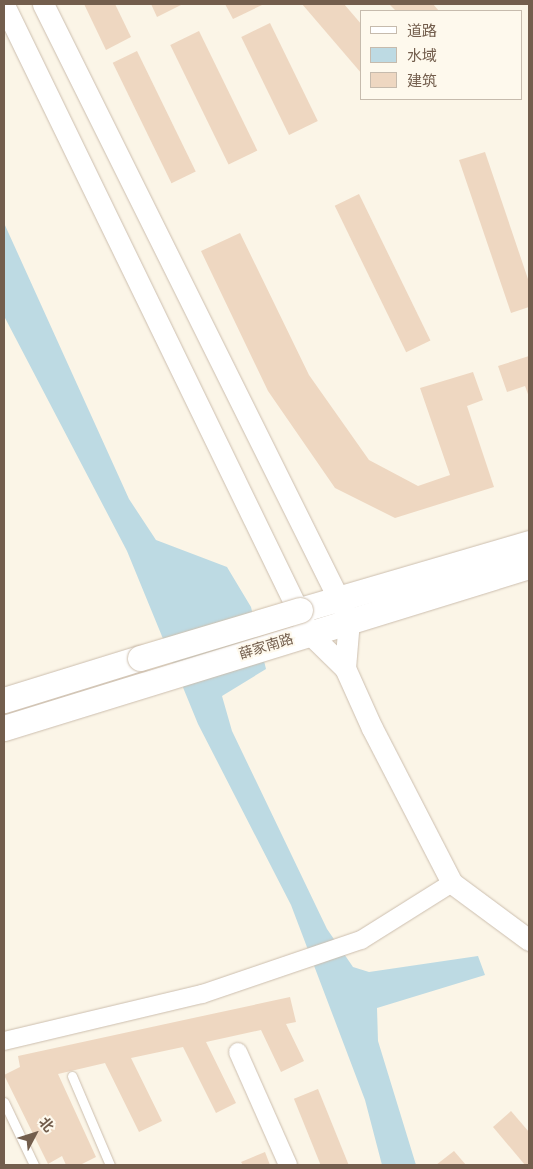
<!DOCTYPE html>
<meta charset="utf-8">
<style>
body{margin:0}
#map{position:relative;width:533px;height:1169px;overflow:hidden;background:#fbf5e7;font-family:Barlow,"Noto Sans SC",sans-serif}
div>[style]{position:absolute}
.water>*{inset:0;background:#bddae3}
.building>*{inset:0;background:#eed7c1;transform-origin:0 0}
.roads{filter:drop-shadow(0 0 1px #ccbeae) drop-shadow(0 0 1px #ccbeae)}
.service>*{height:9px;margin:-4.5px;padding:0 4.5px;transform-origin:4.5px;border-radius:4.5px;background:#fff}
.minor>*{height:18px;margin:-9px;padding:0 9px;transform-origin:9px;border-radius:9px;background:#fff}
.tertiary>*{height:21px;margin:-10.5px;padding:0 10.5px;transform-origin:10.5px;border-radius:10.5px;background:#fff}
.secondary>*{height:25px;margin:-12.5px;padding:0 12.5px;transform-origin:12.5px;border-radius:12.5px;background:#fff}
.bridges{filter:drop-shadow(0 0 1px #cebfac) drop-shadow(0 0 1px #cebfac)}
.secondary-bridge>*{height:25px;margin:-12.5px;padding:0 12.5px;transform-origin:12.5px;border-radius:12.5px;background:#fff}
span{translate:-50% -50%;white-space:nowrap;text-align:center;line-height:1.15;-webkit-text-stroke:4px #fef9ed;paint-order:stroke}
.street-label{font-size:14px;color:#735e4d}
.frame{position:absolute;inset:0;border:5px solid #735e4d;pointer-events:none}
.legend{position:absolute;left:360px;top:10px;width:162px;height:90px;box-sizing:border-box;background:#fef9ed;border:1px solid #c6bbad;margin:0;padding:6px 9px;list-style:none;font-size:15px;color:#735e4d}
.legend li{display:flex;align-items:center;gap:10px;height:25px}
.legend b{width:25px;border:1px solid #c6bbad}
.north{position:absolute;left:10px;top:1109px;width:50px;height:50px;-webkit-text-stroke:4px #fef9ed;paint-order:stroke;rotate:50deg;font-size:14px;font-weight:700;line-height:20px;text-align:center;color:#735e4d}
.north::after{content:'';display:block;margin:auto;width:18px;height:22px;background:#735e4d;clip-path:polygon(50% 0,100% 100%,50% 72%,0 100%)}
</style>
<div id="map">
<div class="water">
<i style="clip-path:polygon(4px 223px,129px 499px,156px 540px,227px 567px,251px 607px,266px 669px,222px 696px,232px 731px,327px 929px,353px 967px,369px 972px,478px 956px,485px 975px,377px 1008px,378px 1041px,416px 1165px,382px 1165px,365px 1100px,291px 905px,198px 724px,127px 551px,4px 316px)"></i>
</div>
<div class="building">
<i style="clip-path:polygon(84px 4px,115px 4px,131px 37px,106px 50px)"></i>
<i style="clip-path:polygon(151px 4px,183px 4px,157px 17px)"></i>
<i style="clip-path:polygon(225px 4px,261px 4px,262px 5px,233px 19px)"></i>
<i style="clip-path:polygon(302px 4px,344px 4px,362px 25px,362px 74px)"></i>
<i style="clip-path:polygon(389px 4px,433px 4px,439px 11px,396px 11px)"></i>
<i style="left:270px;top:23px;width:109px;height:32px;rotate:64deg"></i>
<i style="left:199px;top:31px;width:133px;height:32px;rotate:64deg"></i>
<i style="left:137px;top:51px;width:134px;height:27px;rotate:64deg"></i>
<i style="clip-path:polygon(485px 152px,529px 282px,529px 307px,511px 313px,459px 160px)"></i>
<i style="left:359px;top:194px;width:163px;height:27px;rotate:64deg"></i>
<i style="clip-path:polygon(240px 233px,309px 375px,369px 460px,418px 486px,450px 475px,420px 388px,473px 372px,483px 400px,467px 406px,494px 487px,395px 518px,335px 488px,268px 391px,201px 251px)"></i>
<i style="clip-path:polygon(529px 356px,529px 397px,525px 386px,507px 392px,498px 366px)"></i>
<i style="clip-path:polygon(290px 997px,296px 1022px,286px 1024px,304px 1061px,281px 1072px,261px 1030px,206px 1042px,236px 1103px,216px 1113px,183px 1047px,131px 1058px,162px 1121px,139px 1132px,105px 1063px,58px 1074px,96px 1157px,80px 1165px,66px 1165px,62px 1156px,48px 1164px,4px 1075px,20px 1067px,18px 1056px)"></i>
<i style="left:318px;top:1089px;width:82px;height:26px;rotate:68deg"></i>
<i style="clip-path:polygon(511px 1111px,529px 1132px,529px 1165px,525px 1165px,493px 1127px)"></i>
<i style="clip-path:polygon(454px 1151px,466px 1165px,436px 1165px)"></i>
<i style="clip-path:polygon(265px 1152px,270px 1165px,243px 1165px,241px 1162px)"></i>
</div>
<div class="roads">
<div class="service">
<i style="left:72px;top:1076px;width:97px;rotate:66.9deg"></i>
<i style="left:4px;top:1102px;width:70px;rotate:64.5deg"></i>
</div>
<div class="minor">
<i style="left:4px;top:1041px;width:204px;rotate:-13.4deg"></i>
<i style="left:202px;top:994px;width:168px;rotate:-18.8deg"></i>
<i style="left:361px;top:940px;width:107px;rotate:-32.1deg"></i>
<i style="left:238px;top:1052px;width:124px;rotate:66.1deg"></i>
</div>
<div class="tertiary">
<i style="left:43px;top:4px;width:688px;rotate:63.58deg"></i>
<i style="left:349px;top:620px;width:48px;rotate:94.8deg"></i>
<i style="left:4px;top:5px;width:698px;rotate:64.1deg"></i>
<i style="left:309px;top:633px;width:50px;rotate:44.2deg"></i>
<i style="left:345px;top:668px;width:66px;rotate:65.8deg"></i>
<i style="left:372px;top:728px;width:174px;rotate:62.7deg"></i>
<i style="left:452px;top:883px;width:96px;rotate:36.5deg"></i>
</div>
<div class="secondary">
<i style="left:300px;top:610px;width:239px;rotate:-16.3deg"></i>
<i style="left:4px;top:700px;width:142px;rotate:-17.2deg"></i>
<i style="left:4px;top:728px;width:549px;rotate:-17.15deg"></i>
</div>
</div>
<div class="bridges">
<div class="secondary-bridge">
<i style="left:140px;top:658px;width:167px;rotate:-16.7deg"></i>
</div>
</div>
<div class="street-label">
<span style="left:266px;top:646px;rotate:-17deg">薛家南路</span>
</div>
<div class="frame"></div>
<ul class="legend">
<li><b style="height:6px;background:#fff"></b>道路</li>
<li><b style="height:14px;background:#bddae3"></b>水域</li>
<li><b style="height:14px;background:#eed7c1"></b>建筑</li>
</ul>
<div class="north">北</div>
</div>
